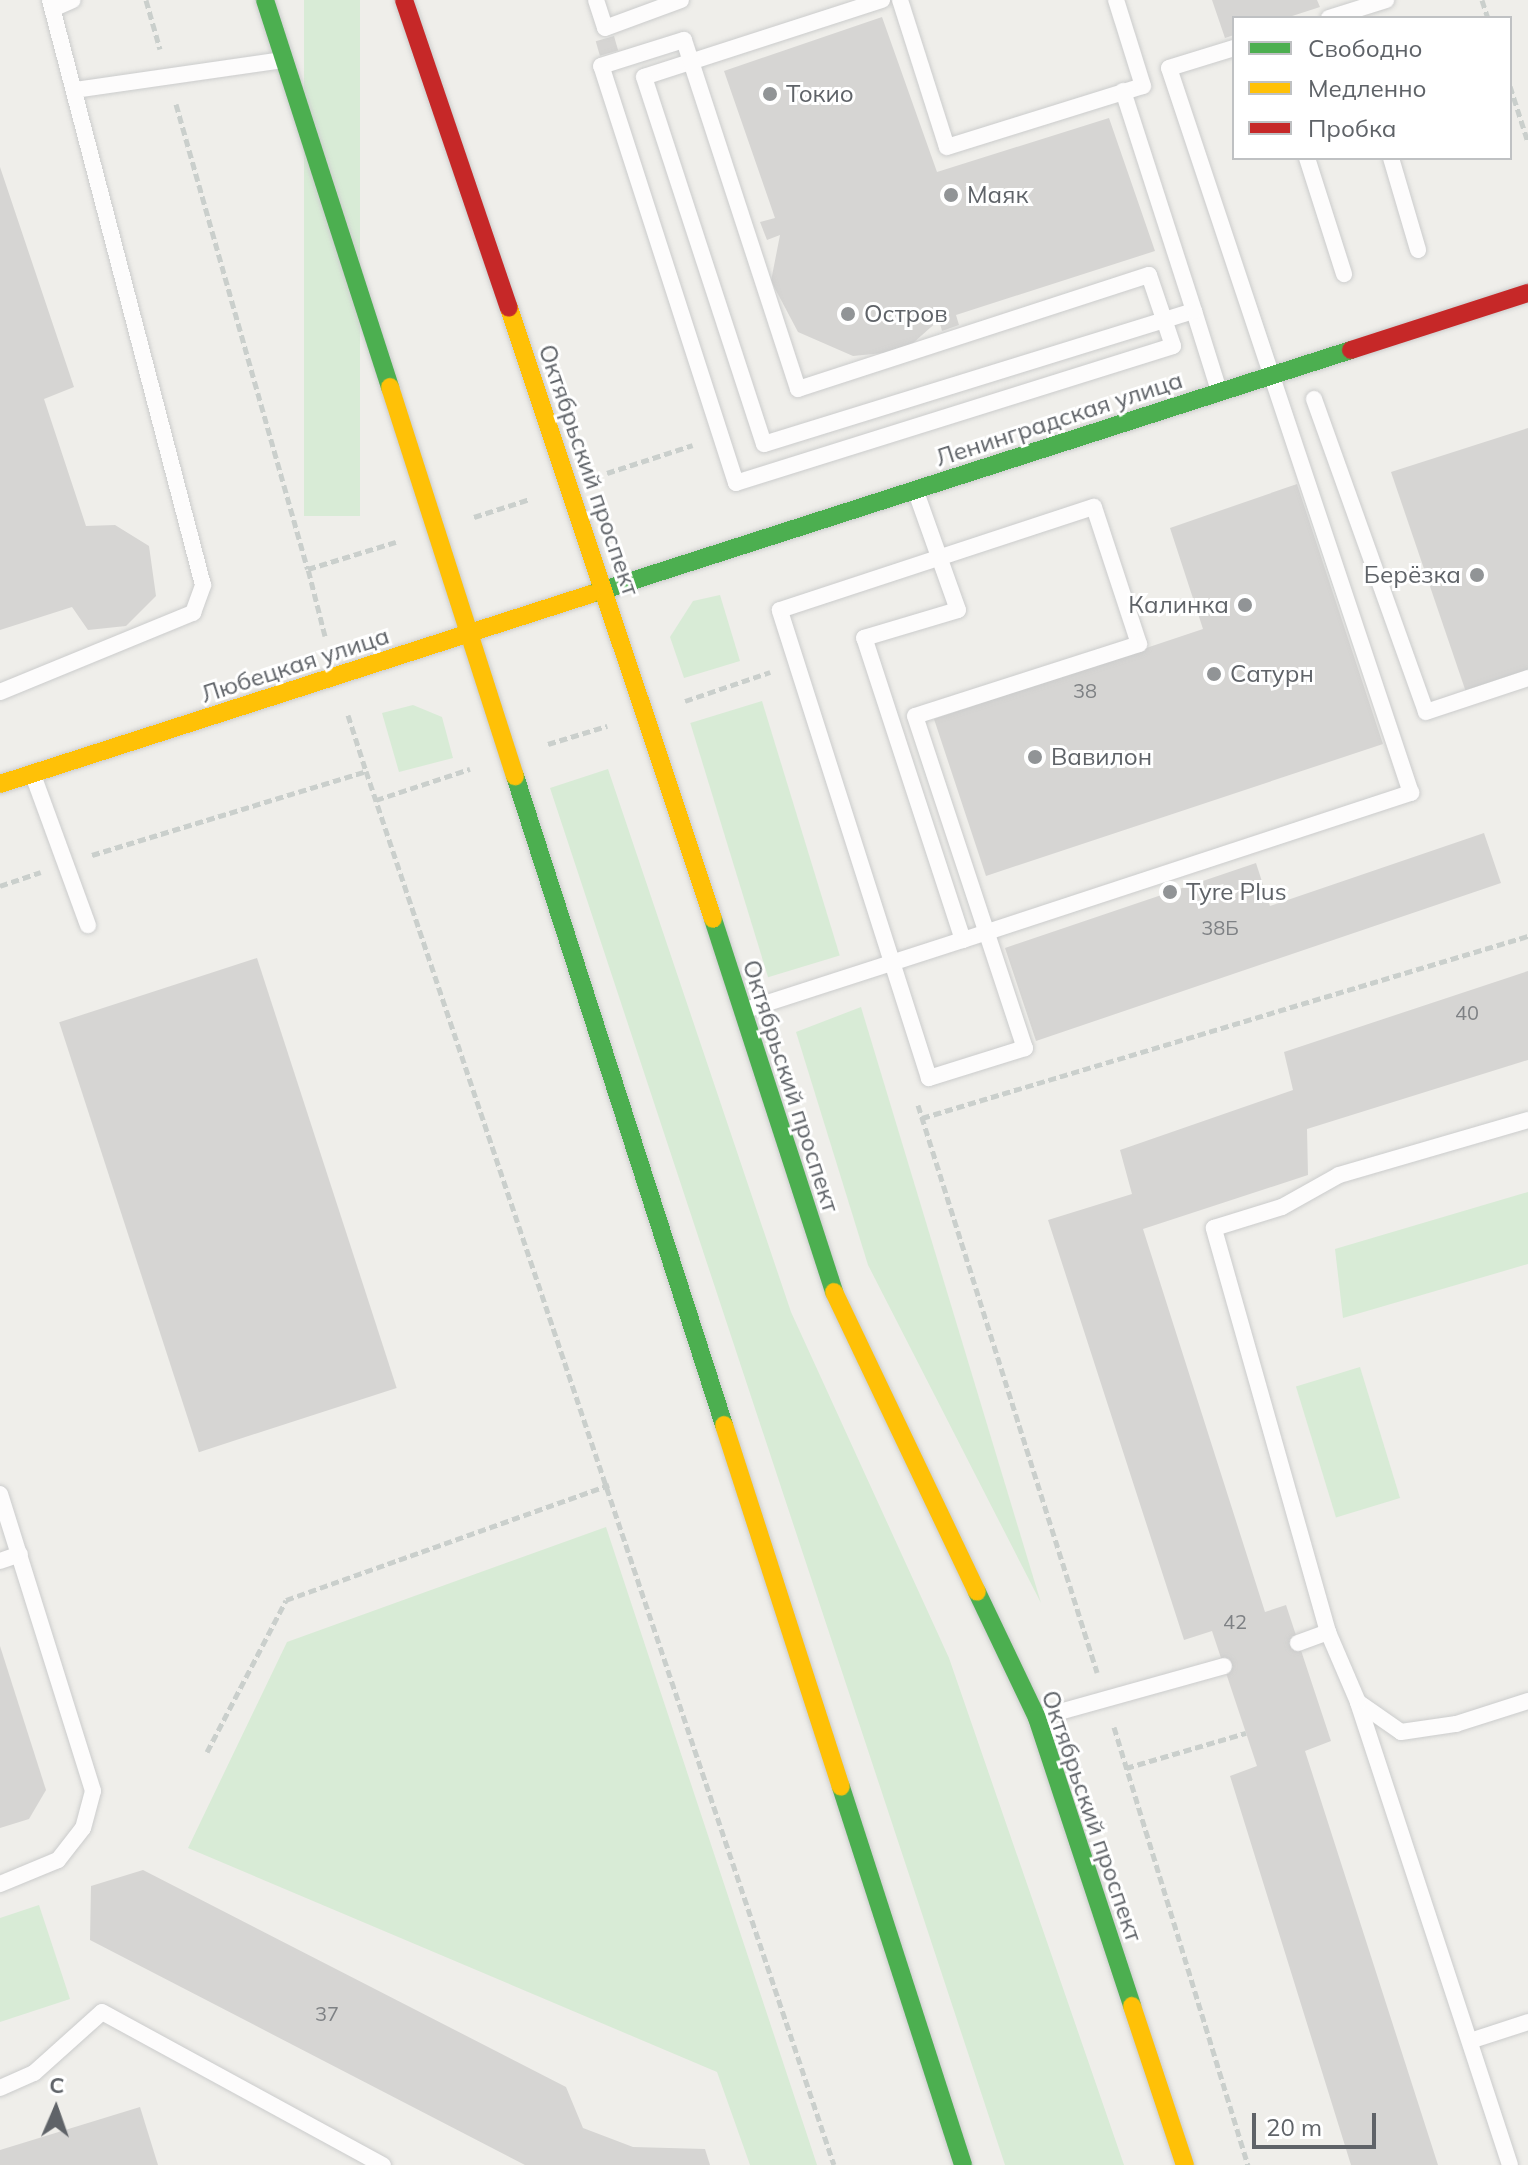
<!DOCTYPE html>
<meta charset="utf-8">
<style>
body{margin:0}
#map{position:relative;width:1528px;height:2165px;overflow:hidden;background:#efeeea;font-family:Mulish,sans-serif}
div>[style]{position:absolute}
.green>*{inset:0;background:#d8ebd6;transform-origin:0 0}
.building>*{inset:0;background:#d6d5d3;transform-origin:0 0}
.path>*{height:5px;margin-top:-2.5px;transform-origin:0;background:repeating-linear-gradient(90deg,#cacfcc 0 8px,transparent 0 12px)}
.roads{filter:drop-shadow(0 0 2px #cbcccc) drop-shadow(0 0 2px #cbcccc)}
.lane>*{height:16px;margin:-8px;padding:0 8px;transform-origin:8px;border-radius:8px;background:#fdfcfc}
.fast>*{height:18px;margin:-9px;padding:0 9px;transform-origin:9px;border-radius:9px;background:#4caf50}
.slow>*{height:18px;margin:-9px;padding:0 9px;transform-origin:9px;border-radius:9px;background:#ffc107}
.jam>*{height:18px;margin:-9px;padding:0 9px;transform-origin:9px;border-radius:9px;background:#c62828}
.dots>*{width:22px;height:22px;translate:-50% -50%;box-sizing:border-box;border:4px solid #fff;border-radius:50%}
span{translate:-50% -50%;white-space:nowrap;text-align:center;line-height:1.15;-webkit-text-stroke:6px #fff;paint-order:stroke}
.number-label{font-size:20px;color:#7e8184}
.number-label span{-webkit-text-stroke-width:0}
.poi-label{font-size:24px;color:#5f6368}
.left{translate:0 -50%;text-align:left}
.right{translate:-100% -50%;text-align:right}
.street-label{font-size:24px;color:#5f6368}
.legend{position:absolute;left:1232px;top:16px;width:280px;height:144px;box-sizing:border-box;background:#fff;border:2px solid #bfc1c3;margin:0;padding:10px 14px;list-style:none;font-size:24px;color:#5f6368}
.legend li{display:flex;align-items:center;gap:16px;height:40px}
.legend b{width:40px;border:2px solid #bfc1c3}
.north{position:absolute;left:16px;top:2069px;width:80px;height:80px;-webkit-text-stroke:6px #fff;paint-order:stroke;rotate:2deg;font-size:22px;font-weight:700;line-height:32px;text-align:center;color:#5f6368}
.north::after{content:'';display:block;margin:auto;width:28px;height:36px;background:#5f6368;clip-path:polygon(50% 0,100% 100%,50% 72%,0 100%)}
.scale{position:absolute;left:1252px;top:2113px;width:124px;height:36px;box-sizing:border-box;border:4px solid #5f6368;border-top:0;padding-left:10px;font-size:24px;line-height:28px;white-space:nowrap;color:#5f6368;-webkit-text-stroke:6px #fff;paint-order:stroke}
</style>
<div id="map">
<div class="green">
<i style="left:304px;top:0;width:56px;height:516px"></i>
<i style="clip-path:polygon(720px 595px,740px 661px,684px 678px,670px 637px,693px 601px)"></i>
<i style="left:762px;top:701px;width:266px;height:75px;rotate:73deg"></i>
<i style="clip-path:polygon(413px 705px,442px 717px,453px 758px,399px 772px,382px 713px)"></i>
<i style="clip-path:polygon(608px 769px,791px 1312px,949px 1658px,1124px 2165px,1005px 2165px,550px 788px)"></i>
<i style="clip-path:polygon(861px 1007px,1041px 1603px,868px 1265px,796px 1032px)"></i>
<i style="clip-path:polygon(1528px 1192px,1528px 1264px,1343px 1318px,1335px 1249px)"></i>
<i style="left:1360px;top:1367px;width:137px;height:67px;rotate:73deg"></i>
<i style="clip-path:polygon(606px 1527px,817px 2165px,750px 2165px,717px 2072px,188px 1848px,287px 1642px)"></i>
<i style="clip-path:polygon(39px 1905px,70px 1999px,0 2022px,0 1918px)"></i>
</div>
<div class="building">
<i style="clip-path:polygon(1212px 0,1317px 0,1320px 7px,1286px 18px,1234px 18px,1234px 35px,1225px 38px)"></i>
<i style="clip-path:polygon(882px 17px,937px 172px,1109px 118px,1155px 251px,956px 315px,959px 325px,942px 331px,939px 320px,904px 351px,853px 356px,798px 332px,771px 281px,780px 235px,767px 240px,760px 222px,775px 218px,724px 71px)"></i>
<i style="left:614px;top:36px;width:15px;height:19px;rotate:74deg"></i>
<i style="clip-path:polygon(0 167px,74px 387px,44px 399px,86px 526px,115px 525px,149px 546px,156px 596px,126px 626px,88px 630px,72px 607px,0 630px)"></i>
<i style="clip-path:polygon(1528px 428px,1528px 678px,1468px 698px,1391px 472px)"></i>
<i style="clip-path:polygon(1297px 484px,1383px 744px,986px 876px,934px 719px,1203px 629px,1170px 528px)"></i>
<i style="clip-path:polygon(1484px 833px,1501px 883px,1036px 1041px,1005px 948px,1256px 863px,1270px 906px)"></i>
<i style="left:257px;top:958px;width:452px;height:208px;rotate:72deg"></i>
<i style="clip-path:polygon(1528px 971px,1528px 1060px,1307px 1129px,1308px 1175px,1143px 1229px,1265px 1612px,1286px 1605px,1331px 1741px,1305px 1751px,1438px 2165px,1351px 2165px,1230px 1776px,1257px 1766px,1212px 1631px,1184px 1640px,1048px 1220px,1132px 1194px,1120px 1150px,1293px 1090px,1284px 1052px)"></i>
<i style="clip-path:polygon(0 1646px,46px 1790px,29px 1819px,0 1828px)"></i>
<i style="clip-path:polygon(143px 1870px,566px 2087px,583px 2128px,633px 2147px,705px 2149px,710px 2165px,525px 2165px,90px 1940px,91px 1886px)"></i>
<i style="clip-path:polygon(140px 2107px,158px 2165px,0 2165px,0 2150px)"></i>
</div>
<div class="path">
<i style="left:146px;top:0;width:51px;rotate:74.1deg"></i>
<i style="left:1482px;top:0;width:19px;rotate:72deg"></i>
<i style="left:1510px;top:86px;width:59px;rotate:72.2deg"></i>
<i style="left:176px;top:104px;width:483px;rotate:74.2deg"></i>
<i style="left:607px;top:473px;width:90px;rotate:-18deg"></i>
<i style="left:474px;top:517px;width:59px;rotate:-17.8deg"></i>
<i style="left:325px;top:636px;width:69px;rotate:-104.2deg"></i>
<i style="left:308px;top:569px;width:92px;rotate:-17.1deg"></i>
<i style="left:685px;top:701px;width:90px;rotate:-18.8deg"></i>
<i style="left:348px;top:715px;width:59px;rotate:72.2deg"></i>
<i style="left:548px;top:744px;width:62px;rotate:-17deg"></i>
<i style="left:376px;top:800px;width:99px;rotate:-18.3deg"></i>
<i style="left:92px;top:855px;width:287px;rotate:-17deg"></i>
<i style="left:366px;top:771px;width:1470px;rotate:71.44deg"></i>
<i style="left:0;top:886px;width:43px;rotate:-18.9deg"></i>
<i style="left:918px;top:1105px;width:595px;rotate:72.48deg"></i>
<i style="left:922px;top:1118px;width:633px;rotate:-16.72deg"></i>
<i style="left:1114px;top:1727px;width:458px;rotate:73deg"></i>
<i style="left:207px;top:1752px;width:171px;rotate:-62.5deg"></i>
<i style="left:286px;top:1600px;width:343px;rotate:-19.6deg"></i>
<i style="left:1126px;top:1768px;width:125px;rotate:-16.3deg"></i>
</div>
<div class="roads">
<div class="lane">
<i style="left:596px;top:0;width:29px;rotate:72deg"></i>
<i style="left:605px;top:28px;width:81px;rotate:-20.2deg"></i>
<i style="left:882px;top:0;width:250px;rotate:162.1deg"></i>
<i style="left:644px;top:77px;width:386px;rotate:71.9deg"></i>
<i style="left:764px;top:444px;width:450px;rotate:-17.2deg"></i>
<i style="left:1194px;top:311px;width:84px;rotate:72.6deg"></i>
<i style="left:900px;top:0;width:154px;rotate:72.3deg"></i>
<i style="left:947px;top:147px;width:205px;rotate:-17.3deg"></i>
<i style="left:1143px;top:86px;width:90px;rotate:-107.4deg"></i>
<i style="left:57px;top:7px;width:17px;rotate:-24deg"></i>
<i style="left:1329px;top:18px;width:60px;rotate:-17.5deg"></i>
<i style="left:684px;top:40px;width:367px;rotate:71.9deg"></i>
<i style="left:798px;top:389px;width:369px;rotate:-18deg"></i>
<i style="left:1149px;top:275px;width:75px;rotate:71.3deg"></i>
<i style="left:1173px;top:346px;width:458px;rotate:162.6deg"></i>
<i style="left:736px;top:483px;width:438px;rotate:-107.9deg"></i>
<i style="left:601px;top:66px;width:87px;rotate:-17.4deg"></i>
<i style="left:75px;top:90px;width:211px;rotate:-8.2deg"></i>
<i style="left:1123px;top:91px;width:231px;rotate:72.1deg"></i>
<i style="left:1307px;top:158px;width:122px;rotate:72.3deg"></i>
<i style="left:1391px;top:158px;width:96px;rotate:73.6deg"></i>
<i style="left:1314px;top:399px;width:332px;rotate:70.3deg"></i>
<i style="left:1426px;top:712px;width:108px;rotate:-18.4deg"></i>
<i style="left:1094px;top:507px;width:144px;rotate:71.8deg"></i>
<i style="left:1139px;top:644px;width:235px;rotate:162.2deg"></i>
<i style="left:915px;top:716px;width:350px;rotate:71.7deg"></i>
<i style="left:1025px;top:1048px;width:101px;rotate:162.6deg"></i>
<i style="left:929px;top:1078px;width:491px;rotate:-107.7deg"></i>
<i style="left:780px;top:610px;width:330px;rotate:-18.2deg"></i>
<i style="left:0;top:692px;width:209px;rotate:-22.3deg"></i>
<i style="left:193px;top:613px;width:30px;rotate:-70deg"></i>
<i style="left:203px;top:585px;width:605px;rotate:-104.66deg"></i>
<i style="left:33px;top:775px;width:160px;rotate:69.9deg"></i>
<i style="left:963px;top:940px;width:472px;rotate:-18.2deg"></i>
<i style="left:1411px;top:793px;width:764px;rotate:-108.46deg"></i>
<i style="left:1169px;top:68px;width:68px;rotate:-17.1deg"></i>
<i style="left:746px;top:1010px;width:228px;rotate:-17.9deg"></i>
<i style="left:963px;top:940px;width:318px;rotate:-108.1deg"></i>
<i style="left:864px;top:638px;width:98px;rotate:-16.6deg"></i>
<i style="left:958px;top:610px;width:125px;rotate:-109.6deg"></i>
<i style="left:0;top:1494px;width:311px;rotate:72.6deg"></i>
<i style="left:93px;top:1791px;width:38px;rotate:105deg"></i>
<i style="left:83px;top:1828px;width:41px;rotate:128deg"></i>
<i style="left:58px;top:1860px;width:63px;rotate:157.5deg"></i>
<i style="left:0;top:1561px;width:21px;rotate:-19deg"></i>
<i style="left:1298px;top:1643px;width:32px;rotate:-20deg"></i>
<i style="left:1358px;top:1702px;width:52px;rotate:34.9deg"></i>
<i style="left:1401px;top:1732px;width:56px;rotate:-8.3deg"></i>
<i style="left:1456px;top:1724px;width:76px;rotate:-17.7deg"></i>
<i style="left:1038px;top:1718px;width:193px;rotate:-15.6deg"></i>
<i style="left:1470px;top:2041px;width:61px;rotate:-18.1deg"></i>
<i style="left:0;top:2088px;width:37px;rotate:-24deg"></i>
<i style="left:34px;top:2073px;width:91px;rotate:-41.9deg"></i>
<i style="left:102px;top:2012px;width:320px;rotate:28.6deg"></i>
<i style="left:1510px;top:2165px;width:487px;rotate:-108.2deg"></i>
<i style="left:1358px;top:1702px;width:76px;rotate:-113.2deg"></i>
<i style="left:1328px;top:1632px;width:420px;rotate:-105.8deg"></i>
<i style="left:1214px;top:1228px;width:71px;rotate:-17.2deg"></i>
<i style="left:1282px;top:1207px;width:65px;rotate:-29.3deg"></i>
<i style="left:1339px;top:1175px;width:197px;rotate:-16.2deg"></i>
</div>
<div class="fast">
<i style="left:265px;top:0;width:407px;rotate:72.1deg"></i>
<i style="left:591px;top:594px;width:798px;rotate:-17.8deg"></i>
<i style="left:515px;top:776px;width:682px;rotate:72.15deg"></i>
<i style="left:713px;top:919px;width:392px;rotate:72deg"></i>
<i style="left:977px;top:1592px;width:140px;rotate:64.5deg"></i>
<i style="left:1037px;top:1718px;width:303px;rotate:71.7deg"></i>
<i style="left:841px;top:1787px;width:397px;rotate:72.1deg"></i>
</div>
<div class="slow">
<i style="left:509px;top:308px;width:644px;rotate:71.54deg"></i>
<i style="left:390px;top:387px;width:409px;rotate:72.2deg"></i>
<i style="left:0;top:784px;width:621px;rotate:-17.82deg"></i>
<i style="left:834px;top:1292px;width:332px;rotate:64.5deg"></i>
<i style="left:724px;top:1425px;width:380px;rotate:72.1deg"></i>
<i style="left:1132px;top:2006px;width:168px;rotate:71.6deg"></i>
</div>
<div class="jam">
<i style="left:404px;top:0;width:325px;rotate:71.2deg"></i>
<i style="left:1351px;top:350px;width:186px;rotate:-17.9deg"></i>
</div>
</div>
<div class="dots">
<i style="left:770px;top:94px;background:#919496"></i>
<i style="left:951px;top:195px;background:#919496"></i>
<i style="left:848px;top:314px;background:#919496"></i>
<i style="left:1477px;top:575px;background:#919496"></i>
<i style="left:1245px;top:605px;background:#919496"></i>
<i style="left:1214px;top:674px;background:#919496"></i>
<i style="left:1035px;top:757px;background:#919496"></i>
<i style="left:1170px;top:892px;background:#919496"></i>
</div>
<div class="number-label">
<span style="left:1085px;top:690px">38</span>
<span style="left:1220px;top:927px">38Б</span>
<span style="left:1467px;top:1012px">40</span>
<span style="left:1235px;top:1621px">42</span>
<span style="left:327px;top:2013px">37</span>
</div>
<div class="poi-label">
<span class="left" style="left:786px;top:94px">Токио</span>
<span class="left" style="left:967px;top:195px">Маяк</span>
<span class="left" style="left:864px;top:314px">Остров</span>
<span class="right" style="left:1461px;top:575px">Берёзка</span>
<span class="right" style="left:1229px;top:605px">Калинка</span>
<span class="left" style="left:1230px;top:674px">Сатурн</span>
<span class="left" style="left:1051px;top:757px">Вавилон</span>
<span class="left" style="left:1186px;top:892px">Tyre Plus</span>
</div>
<div class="street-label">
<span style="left:1059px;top:419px;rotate:-18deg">Ленинградская улица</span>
<span style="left:589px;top:470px;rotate:71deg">Октябрьский проспект</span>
<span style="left:295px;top:665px;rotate:-18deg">Любецкая улица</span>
<span style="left:791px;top:1086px;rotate:72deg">Октябрьский проспект</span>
<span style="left:1092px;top:1816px;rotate:71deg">Октябрьский проспект</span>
</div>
<ul class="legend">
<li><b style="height:10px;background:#4caf50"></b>Свободно</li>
<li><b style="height:10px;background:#ffc107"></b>Медленно</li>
<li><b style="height:10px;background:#c62828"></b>Пробка</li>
</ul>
<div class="north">С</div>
<div class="scale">20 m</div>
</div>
